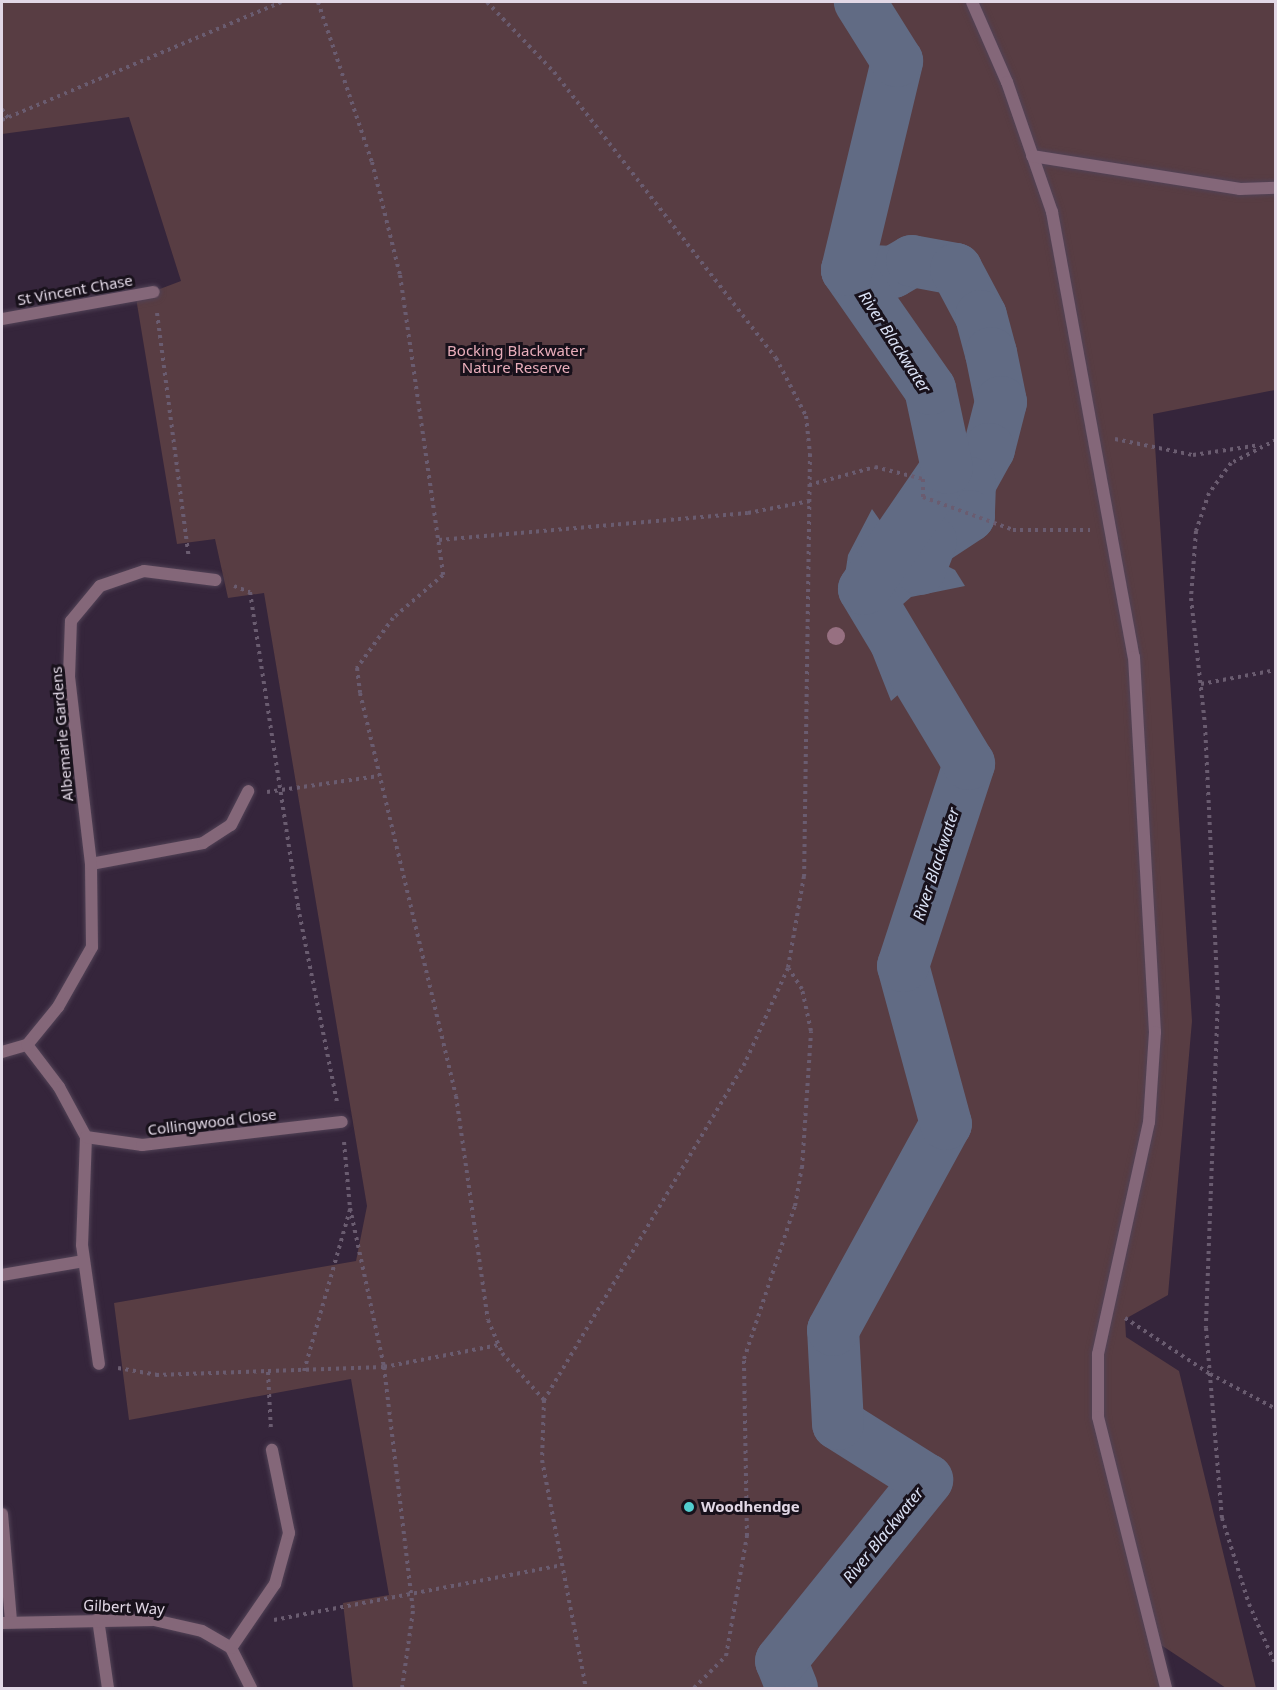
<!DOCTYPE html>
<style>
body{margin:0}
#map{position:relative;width:1277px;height:1690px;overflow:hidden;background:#35253b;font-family:"Noto Sans",sans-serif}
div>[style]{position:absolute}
.green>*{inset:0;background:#583d43}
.water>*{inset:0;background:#616b84}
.river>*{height:52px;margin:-26px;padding:0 26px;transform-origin:26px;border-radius:26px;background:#616b84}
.path>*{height:4px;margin-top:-2px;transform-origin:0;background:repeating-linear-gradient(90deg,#6a5c70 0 3px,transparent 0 7.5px)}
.roads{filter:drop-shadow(0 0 2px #514256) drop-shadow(0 0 2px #514256)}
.lane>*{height:12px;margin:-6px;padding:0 6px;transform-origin:6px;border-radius:6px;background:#846779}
.street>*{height:12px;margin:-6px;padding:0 6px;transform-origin:6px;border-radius:6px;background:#846779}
.trees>*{width:18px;height:18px;margin:-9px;border-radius:50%;background:#977081}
.dots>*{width:16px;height:16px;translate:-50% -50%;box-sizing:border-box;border:3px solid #18111b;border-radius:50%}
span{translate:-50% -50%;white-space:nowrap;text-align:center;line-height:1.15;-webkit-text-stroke:6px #18111b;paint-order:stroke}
.street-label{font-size:15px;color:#e2d8e6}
.park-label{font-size:15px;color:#e8adba}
.poi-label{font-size:15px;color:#e2d8e6;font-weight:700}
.left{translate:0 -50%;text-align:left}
.water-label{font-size:16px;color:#dae1f5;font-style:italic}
.frame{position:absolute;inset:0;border:3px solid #e2d8e6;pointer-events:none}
</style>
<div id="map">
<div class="green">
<i style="clip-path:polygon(2px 2px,1275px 2px,1275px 390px,1153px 414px,1192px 1021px,1168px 1295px,1125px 1319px,1126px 1337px,1179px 1371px,1256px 1688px,1226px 1688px,1152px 1639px,1161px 1688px,353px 1688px,343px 1603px,389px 1595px,351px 1379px,129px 1420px,114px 1303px,356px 1261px,367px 1206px,264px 593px,228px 598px,215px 539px,177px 544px,136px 298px,181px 281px,129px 117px,2px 134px)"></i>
</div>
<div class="water">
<i style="clip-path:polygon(872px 509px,914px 569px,930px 569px,939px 562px,955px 570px,965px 586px,911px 597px,893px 613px,889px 665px,899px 694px,891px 701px,844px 582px,848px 555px)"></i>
</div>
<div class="river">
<i style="left:847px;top:270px;width:46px;rotate:2.5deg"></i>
<i style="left:893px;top:272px;width:22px;rotate:-30deg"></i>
<i style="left:912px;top:261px;width:45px;rotate:10.3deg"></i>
<i style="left:956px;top:269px;width:53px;rotate:62deg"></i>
<i style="left:981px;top:316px;width:38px;rotate:75deg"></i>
<i style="left:991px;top:353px;width:50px;rotate:78.5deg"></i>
<i style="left:1001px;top:402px;width:49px;rotate:104.3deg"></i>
<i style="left:989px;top:449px;width:39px;rotate:119deg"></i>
<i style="left:970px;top:483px;width:33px;rotate:92deg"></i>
<i style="left:969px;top:516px;width:45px;rotate:146.7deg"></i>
<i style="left:931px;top:541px;width:30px;rotate:111deg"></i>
<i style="left:792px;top:1688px;width:29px;rotate:-112deg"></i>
<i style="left:781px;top:1661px;width:233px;rotate:-51.1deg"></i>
<i style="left:927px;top:1480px;width:105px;rotate:-147.8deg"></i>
<i style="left:838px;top:1424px;width:94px;rotate:-93deg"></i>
<i style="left:833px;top:1330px;width:235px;rotate:-61.3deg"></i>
<i style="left:946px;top:1124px;width:164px;rotate:-105.2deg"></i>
<i style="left:903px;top:966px;width:213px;rotate:-71.9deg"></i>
<i style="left:969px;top:764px;width:204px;rotate:-121deg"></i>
<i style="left:864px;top:589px;width:147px;rotate:-55.6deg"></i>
<i style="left:947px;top:468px;width:81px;rotate:-102.1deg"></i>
<i style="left:930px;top:389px;width:145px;rotate:-124.9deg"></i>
<i style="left:847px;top:270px;width:215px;rotate:-76.5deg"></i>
<i style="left:897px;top:61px;width:70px;rotate:-122.1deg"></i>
</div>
<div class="path">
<i style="left:318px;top:2px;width:169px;rotate:71.4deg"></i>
<i style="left:372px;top:162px;width:116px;rotate:76.1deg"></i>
<i style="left:400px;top:275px;width:303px;rotate:81.8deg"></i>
<i style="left:443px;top:575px;width:66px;rotate:139.3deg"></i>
<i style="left:393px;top:618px;width:62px;rotate:125.8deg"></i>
<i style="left:357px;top:668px;width:25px;rotate:83deg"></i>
<i style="left:360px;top:693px;width:414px;rotate:76.6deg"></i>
<i style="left:456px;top:1096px;width:226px;rotate:81.9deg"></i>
<i style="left:488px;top:1320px;width:36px;rotate:67deg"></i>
<i style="left:502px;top:1353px;width:63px;rotate:48.2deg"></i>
<i style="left:487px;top:2px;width:97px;rotate:46.3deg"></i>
<i style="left:554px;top:72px;width:362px;rotate:52.2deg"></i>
<i style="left:776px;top:358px;width:65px;rotate:62.7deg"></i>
<i style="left:806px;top:416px;width:38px;rotate:84deg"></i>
<i style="left:810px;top:454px;width:422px;rotate:90.8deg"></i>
<i style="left:804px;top:876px;width:93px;rotate:99.9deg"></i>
<i style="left:788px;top:968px;width:104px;rotate:114.4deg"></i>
<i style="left:745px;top:1063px;width:392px;rotate:120.8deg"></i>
<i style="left:544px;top:1400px;width:60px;rotate:91.9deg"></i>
<i style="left:542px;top:1460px;width:232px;rotate:79.1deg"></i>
<i style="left:2px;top:109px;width:11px;rotate:56deg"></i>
<i style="left:2px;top:120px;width:303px;rotate:-22.9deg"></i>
<i style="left:157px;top:313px;width:247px;rotate:82.6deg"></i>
<i style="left:1115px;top:439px;width:80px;rotate:11.6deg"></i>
<i style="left:1193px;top:455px;width:68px;rotate:-8.5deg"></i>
<i style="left:1276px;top:440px;width:51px;rotate:152.9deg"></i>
<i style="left:1231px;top:463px;width:37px;rotate:126deg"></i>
<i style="left:1209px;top:493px;width:40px;rotate:108.9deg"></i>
<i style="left:1196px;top:531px;width:67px;rotate:94.3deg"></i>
<i style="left:1191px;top:598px;width:128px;rotate:83.7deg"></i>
<i style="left:1205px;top:725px;width:271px;rotate:87.3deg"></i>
<i style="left:1218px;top:996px;width:332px;rotate:92.1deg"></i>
<i style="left:1206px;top:1328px;width:191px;rotate:85.2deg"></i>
<i style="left:1222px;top:1518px;width:90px;rotate:72.6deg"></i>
<i style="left:1249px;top:1604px;width:68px;rotate:66.5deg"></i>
<i style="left:809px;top:485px;width:68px;rotate:-15.3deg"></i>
<i style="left:875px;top:467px;width:49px;rotate:14deg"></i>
<i style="left:923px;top:479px;width:18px;rotate:90deg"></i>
<i style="left:923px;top:497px;width:96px;rotate:20.1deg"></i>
<i style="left:1013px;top:530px;width:77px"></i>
<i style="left:439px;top:540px;width:310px;rotate:-5deg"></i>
<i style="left:748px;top:513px;width:63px;rotate:-11deg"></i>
<i style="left:234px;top:586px;width:17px;rotate:21deg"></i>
<i style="left:250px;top:592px;width:319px;rotate:81.3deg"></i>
<i style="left:298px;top:907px;width:200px;rotate:78.7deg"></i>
<i style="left:1201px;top:684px;width:76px;rotate:-10.6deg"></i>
<i style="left:267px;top:792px;width:113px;rotate:-8.1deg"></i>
<i style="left:344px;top:1142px;width:66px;rotate:84.8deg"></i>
<i style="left:350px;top:1208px;width:163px;rotate:77.9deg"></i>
<i style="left:384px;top:1367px;width:246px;rotate:83.2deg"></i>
<i style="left:413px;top:1611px;width:78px;rotate:98.1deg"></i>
<i style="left:1125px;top:1318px;width:102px;rotate:33.4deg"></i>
<i style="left:1210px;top:1374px;width:75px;rotate:27.9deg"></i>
<i style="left:118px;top:1368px;width:39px;rotate:10deg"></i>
<i style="left:156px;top:1375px;width:228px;rotate:-2deg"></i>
<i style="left:384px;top:1367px;width:117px;rotate:-10.8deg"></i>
<i style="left:304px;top:1371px;width:168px;rotate:-74.1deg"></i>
<i style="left:268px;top:1372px;width:60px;rotate:87.1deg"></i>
<i style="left:274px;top:1620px;width:293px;rotate:-10.8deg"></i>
<i style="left:694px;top:1688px;width:45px;rotate:-45deg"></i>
<i style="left:726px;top:1656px;width:122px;rotate:-80.1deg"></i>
<i style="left:747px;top:1536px;width:177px;rotate:-91deg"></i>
<i style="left:744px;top:1359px;width:161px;rotate:-71.6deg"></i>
<i style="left:795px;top:1206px;width:39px;rotate:-80deg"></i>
<i style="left:802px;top:1168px;width:137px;rotate:-86.2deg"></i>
<i style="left:811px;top:1031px;width:43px;rotate:-102.1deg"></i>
<i style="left:802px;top:989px;width:24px;rotate:-123deg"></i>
</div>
<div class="roads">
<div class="lane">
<i style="left:972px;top:2px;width:87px;rotate:66.4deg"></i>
<i style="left:1007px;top:82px;width:138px;rotate:70.9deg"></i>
<i style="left:1052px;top:212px;width:452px;rotate:79.6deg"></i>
<i style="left:1134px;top:657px;width:376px;rotate:86.8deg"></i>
<i style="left:1155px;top:1032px;width:90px;rotate:93.8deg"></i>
<i style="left:1149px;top:1122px;width:238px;rotate:102.4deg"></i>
<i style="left:1098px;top:1354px;width:63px;rotate:90deg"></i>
<i style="left:1098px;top:1417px;width:279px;rotate:75.9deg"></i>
<i style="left:1032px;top:156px;width:211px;rotate:9deg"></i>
<i style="left:1240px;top:189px;width:36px;rotate:-2deg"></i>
<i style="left:2px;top:1275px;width:83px;rotate:-9.7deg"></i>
<i style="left:98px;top:1619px;width:70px;rotate:81.8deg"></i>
</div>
<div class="street">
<i style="left:2px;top:319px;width:154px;rotate:-10.1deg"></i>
<i style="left:91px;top:864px;width:114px;rotate:-10.6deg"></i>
<i style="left:203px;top:843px;width:33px;rotate:-33deg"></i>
<i style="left:231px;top:825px;width:38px;rotate:-63deg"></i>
<i style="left:27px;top:1045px;width:53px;rotate:52.7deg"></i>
<i style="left:59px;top:1087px;width:57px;rotate:61.6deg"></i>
<i style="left:86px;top:1137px;width:108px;rotate:92.1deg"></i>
<i style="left:82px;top:1245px;width:120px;rotate:81.9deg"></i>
<i style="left:2px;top:1052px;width:26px;rotate:-16deg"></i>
<i style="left:27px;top:1045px;width:49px;rotate:-50.8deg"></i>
<i style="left:58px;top:1007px;width:69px;rotate:-60.5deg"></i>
<i style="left:92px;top:947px;width:83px;rotate:-90.7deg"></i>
<i style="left:91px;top:864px;width:188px;rotate:-96.7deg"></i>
<i style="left:69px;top:677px;width:56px;rotate:-88deg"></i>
<i style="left:71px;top:621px;width:45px;rotate:-50.4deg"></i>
<i style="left:100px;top:586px;width:46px;rotate:-18.8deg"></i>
<i style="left:144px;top:571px;width:72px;rotate:7.2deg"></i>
<i style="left:86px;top:1137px;width:57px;rotate:8.1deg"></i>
<i style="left:142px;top:1145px;width:201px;rotate:-6.6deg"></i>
<i style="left:2px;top:1514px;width:107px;rotate:85.2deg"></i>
<i style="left:2px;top:1623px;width:152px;rotate:-1.1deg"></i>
<i style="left:154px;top:1620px;width:49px;rotate:12.9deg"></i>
<i style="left:202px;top:1631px;width:34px;rotate:30deg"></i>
<i style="left:231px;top:1648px;width:45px;rotate:63.4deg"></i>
<i style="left:231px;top:1648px;width:78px;rotate:-55.5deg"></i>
<i style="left:275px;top:1584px;width:53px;rotate:-74.6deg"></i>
<i style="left:289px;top:1533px;width:85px;rotate:-101.6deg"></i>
</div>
</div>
<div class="trees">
<i style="left:836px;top:636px"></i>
</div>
<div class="dots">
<i style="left:689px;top:1507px;background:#52cdcf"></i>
</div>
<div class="street-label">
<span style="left:75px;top:290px;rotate:-10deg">St Vincent Chase</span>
<span style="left:62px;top:734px;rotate:-95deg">Albemarle Gardens</span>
<span style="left:212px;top:1122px;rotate:-7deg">Collingwood Close</span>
<span style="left:124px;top:1607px;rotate:3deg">Gilbert Way</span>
</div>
<div class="park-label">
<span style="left:516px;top:359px">Bocking Blackwater<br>Nature Reserve</span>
</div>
<div class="poi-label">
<span class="left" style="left:701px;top:1507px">Woodhendge</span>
</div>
<div class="water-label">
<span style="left:895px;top:342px;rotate:57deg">River Blackwater</span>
<span style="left:936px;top:864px;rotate:-72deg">River Blackwater</span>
<span style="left:883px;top:1535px;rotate:-51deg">River Blackwater</span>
</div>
<div class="frame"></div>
</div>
